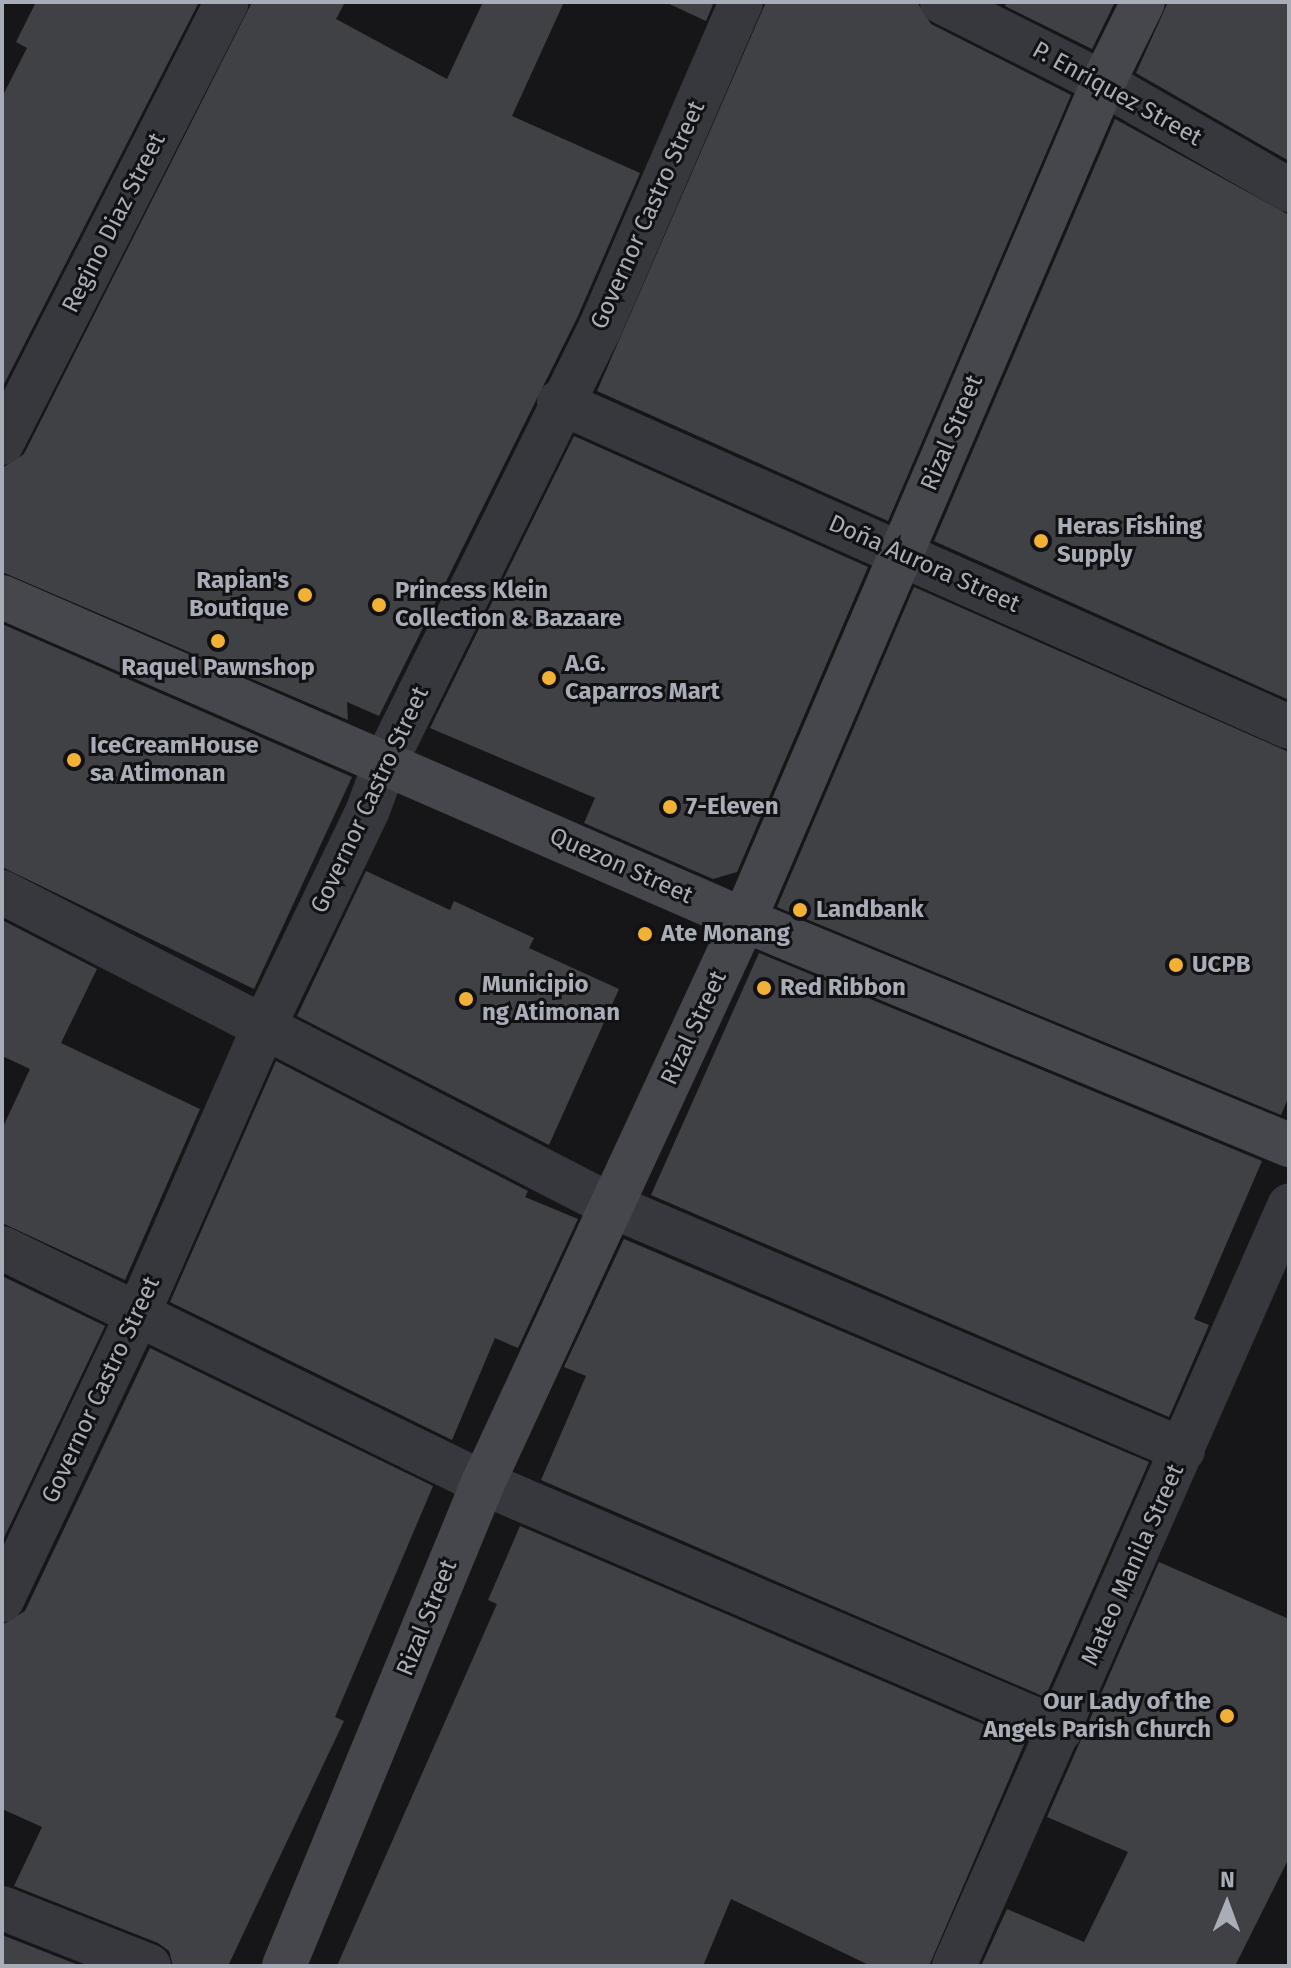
<!DOCTYPE html>
<meta charset="utf-8">
<style>
body{margin:0}
#map{position:relative;width:1291px;height:1968px;overflow:hidden;background:#161618;font-family:"Fira Sans",sans-serif}
div>[style]{position:absolute}
.building>*{inset:0;background:#404145}
.street>*{height:44px;margin:-22px;padding:0 22px;transform-origin:22px;border-radius:22px;background:#37383d}
.secondary>*{height:44px;margin:-22px;padding:0 22px;transform-origin:22px;border-radius:22px;background:#45474d}
.dots>*{width:22px;height:22px;translate:-50% -50%;box-sizing:border-box;border:4px solid #111113;border-radius:50%}
span{translate:-50% -50%;white-space:nowrap;text-align:center;line-height:1.15;-webkit-text-stroke:6px #111113;paint-order:stroke}
.street-label{font-size:24px;color:#a8adb8}
.poi-label{font-size:24px;color:#a8adb8;font-weight:700}
.left{translate:0 -50%;text-align:left}
.right{translate:-100% -50%;text-align:right}
.frame{position:absolute;inset:0;border:4px solid #a8adb8;pointer-events:none}
.north{position:absolute;left:1187px;top:1864px;width:80px;height:80px;-webkit-text-stroke:6px #111113;paint-order:stroke;rotate:1deg;font-size:22px;font-weight:700;line-height:32px;text-align:center;color:#a8adb8}
.north::after{content:'';display:block;margin:auto;width:28px;height:36px;background:#a8adb8;clip-path:polygon(50% 0,100% 100%,50% 72%,0 100%)}
</style>
<div id="map">
<div class="building">
<i style="clip-path:polygon(36px 2px,199px 2px,2px 388px,2px 97px,27px 48px,16px 42px)"></i>
<i style="clip-path:polygon(252px 2px,345px 2px,336px 19px,447px 79px,483px 2px,564px 2px,512px 116px,640px 173px,577px 318px,379px 716px,347px 702px,348px 720px,2px 572px,2px 468px,24px 454px)"></i>
<i style="clip-path:polygon(665px 2px,714px 2px,706px 21px)"></i>
<i style="clip-path:polygon(766px 2px,917px 2px,931px 24px,1071px 95px,888px 521px,597px 391px)"></i>
<i style="clip-path:polygon(1007px 2px,1115px 2px,1092px 49px,1005px 6px)"></i>
<i style="clip-path:polygon(1168px 2px,1289px 2px,1289px 161px,1136px 73px)"></i>
<i style="clip-path:polygon(1115px 119px,1289px 215px,1289px 700px,934px 541px)"></i>
<i style="clip-path:polygon(574px 436px,868px 567px,737px 872px,713px 879px,584px 823px,595px 798px,430px 728px)"></i>
<i style="clip-path:polygon(914px 587px,1289px 752px,1289px 1096px,1281px 1115px,777px 907px)"></i>
<i style="clip-path:polygon(2px 624px,352px 777px,254px 989px,2px 867px)"></i>
<i style="clip-path:polygon(366px 871px,450px 910px,454px 901px,534px 938px,529px 948px,619px 989px,549px 1145px,297px 1016px)"></i>
<i style="clip-path:polygon(2px 920px,97px 969px,61px 1043px,200px 1109px,125px 1280px,2px 1223px,2px 1129px,30px 1069px,2px 1056px)"></i>
<i style="clip-path:polygon(759px 953px,1262px 1161px,1194px 1319px,1209px 1325px,1169px 1417px,651px 1195px)"></i>
<i style="clip-path:polygon(276px 1061px,528px 1191px,525px 1197px,578px 1219px,518px 1348px,495px 1338px,452px 1440px,170px 1302px)"></i>
<i style="clip-path:polygon(624px 1239px,1149px 1462px,1045px 1697px,541px 1480px,586px 1376px,564px 1367px)"></i>
<i style="clip-path:polygon(2px 1276px,105px 1326px,2px 1542px)"></i>
<i style="clip-path:polygon(150px 1348px,433px 1486px,335px 1717px,344px 1721px,228px 1966px,173px 1966px,169px 1951px,158px 1943px,14px 1886px,42px 1827px,2px 1809px,2px 1625px,25px 1611px)"></i>
<i style="clip-path:polygon(520px 1526px,1025px 1742px,929px 1966px,871px 1966px,731px 1899px,703px 1966px,337px 1966px,497px 1604px,488px 1600px)"></i>
<i style="clip-path:polygon(1159px 1562px,1289px 1619px,1289px 1858px,1235px 1966px,981px 1966px,1007px 1909px,1084px 1942px,1128px 1852px,1047px 1817px)"></i>
<i style="clip-path:polygon(2px 1935px,81px 1966px,2px 1966px)"></i>
</div>
<div class="street">
<i style="left:942px;top:2px;width:180px;rotate:26.7deg"></i>
<i style="left:1103px;top:83px;width:215px;rotate:29.9deg"></i>
<i style="left:559px;top:402px;width:799px;rotate:24deg"></i>
<i style="left:2px;top:443px;width:495px;rotate:-63deg"></i>
<i style="left:2px;top:892px;width:686px;rotate:27.24deg"></i>
<i style="left:612px;top:1206px;width:621px;rotate:23.14deg"></i>
<i style="left:2px;top:1248px;width:535px;rotate:26.04deg"></i>
<i style="left:483px;top:1483px;width:628px;rotate:23.17deg"></i>
<i style="left:2px;top:1600px;width:317px;rotate:-64.6deg"></i>
<i style="left:138px;top:1314px;width:317px;rotate:-66.3deg"></i>
<i style="left:265px;top:1024px;width:237px;rotate:-64.3deg"></i>
<i style="left:368px;top:810px;width:50px;rotate:-70.1deg"></i>
<i style="left:385px;top:763px;width:485px;rotate:-63.7deg"></i>
<i style="left:600px;top:328px;width:355px;rotate:-66.6deg"></i>
<i style="left:2px;top:1908px;width:158px;rotate:21.5deg"></i>
<i style="left:954px;top:1966px;width:831px;rotate:-66.21deg"></i>
</div>
<div class="secondary">
<i style="left:2px;top:597px;width:809px;rotate:23.52deg"></i>
<i style="left:744px;top:920px;width:590px;rotate:22.43deg"></i>
<i style="left:284px;top:1966px;width:522px;rotate:-67.61deg"></i>
<i style="left:483px;top:1483px;width:621px;rotate:-65.13deg"></i>
<i style="left:744px;top:920px;width:911px;rotate:-66.78deg"></i>
<i style="left:1103px;top:83px;width:90px;rotate:-63.7deg"></i>
</div>
<div class="dots">
<i style="left:1041px;top:541px;background:#f2b134"></i>
<i style="left:305px;top:595px;background:#f2b134"></i>
<i style="left:379px;top:605px;background:#f2b134"></i>
<i style="left:218px;top:641px;background:#f2b134"></i>
<i style="left:549px;top:678px;background:#f2b134"></i>
<i style="left:74px;top:760px;background:#f2b134"></i>
<i style="left:670px;top:807px;background:#f2b134"></i>
<i style="left:800px;top:910px;background:#f2b134"></i>
<i style="left:645px;top:934px;background:#f2b134"></i>
<i style="left:1176px;top:965px;background:#f2b134"></i>
<i style="left:764px;top:988px;background:#f2b134"></i>
<i style="left:466px;top:999px;background:#f2b134"></i>
<i style="left:1227px;top:1716px;background:#f2b134"></i>
</div>
<div class="street-label">
<span style="left:1117px;top:94px;rotate:29deg">P. Enriquez Street</span>
<span style="left:648px;top:215px;rotate:-66deg">Governor Castro Street</span>
<span style="left:114px;top:223px;rotate:-63deg">Regino Diaz Street</span>
<span style="left:952px;top:433px;rotate:-67deg">Rizal Street</span>
<span style="left:924px;top:564px;rotate:24deg">Doña Aurora Street</span>
<span style="left:370px;top:800px;rotate:-65deg">Governor Castro Street</span>
<span style="left:621px;top:866px;rotate:24deg">Quezon Street</span>
<span style="left:694px;top:1028px;rotate:-65deg">Rizal Street</span>
<span style="left:101px;top:1390px;rotate:-65deg">Governor Castro Street</span>
<span style="left:1133px;top:1565px;rotate:-66deg">Mateo Manila Street</span>
<span style="left:427px;top:1618px;rotate:-68deg">Rizal Street</span>
</div>
<div class="poi-label">
<span class="left" style="left:1057px;top:541px">Heras Fishing<br>Supply</span>
<span class="right" style="left:289px;top:595px">Rapian's<br>Boutique</span>
<span class="left" style="left:395px;top:605px">Princess Klein<br>Collection &amp; Bazaare</span>
<span class="left" style="left:565px;top:678px">A.G.<br>Caparros Mart</span>
<span style="left:218px;top:668px">Raquel Pawnshop</span>
<span class="left" style="left:90px;top:760px">IceCreamHouse<br>sa Atimonan</span>
<span class="left" style="left:686px;top:807px">7-Eleven</span>
<span class="left" style="left:816px;top:910px">Landbank</span>
<span class="left" style="left:661px;top:934px">Ate Monang</span>
<span class="left" style="left:1192px;top:965px">UCPB</span>
<span class="left" style="left:482px;top:999px">Municipio<br>ng Atimonan</span>
<span class="left" style="left:780px;top:988px">Red Ribbon</span>
<span class="right" style="left:1211px;top:1716px">Our Lady of the<br>Angels Parish Church</span>
</div>
<div class="frame"></div>
<div class="north">N</div>
</div>
